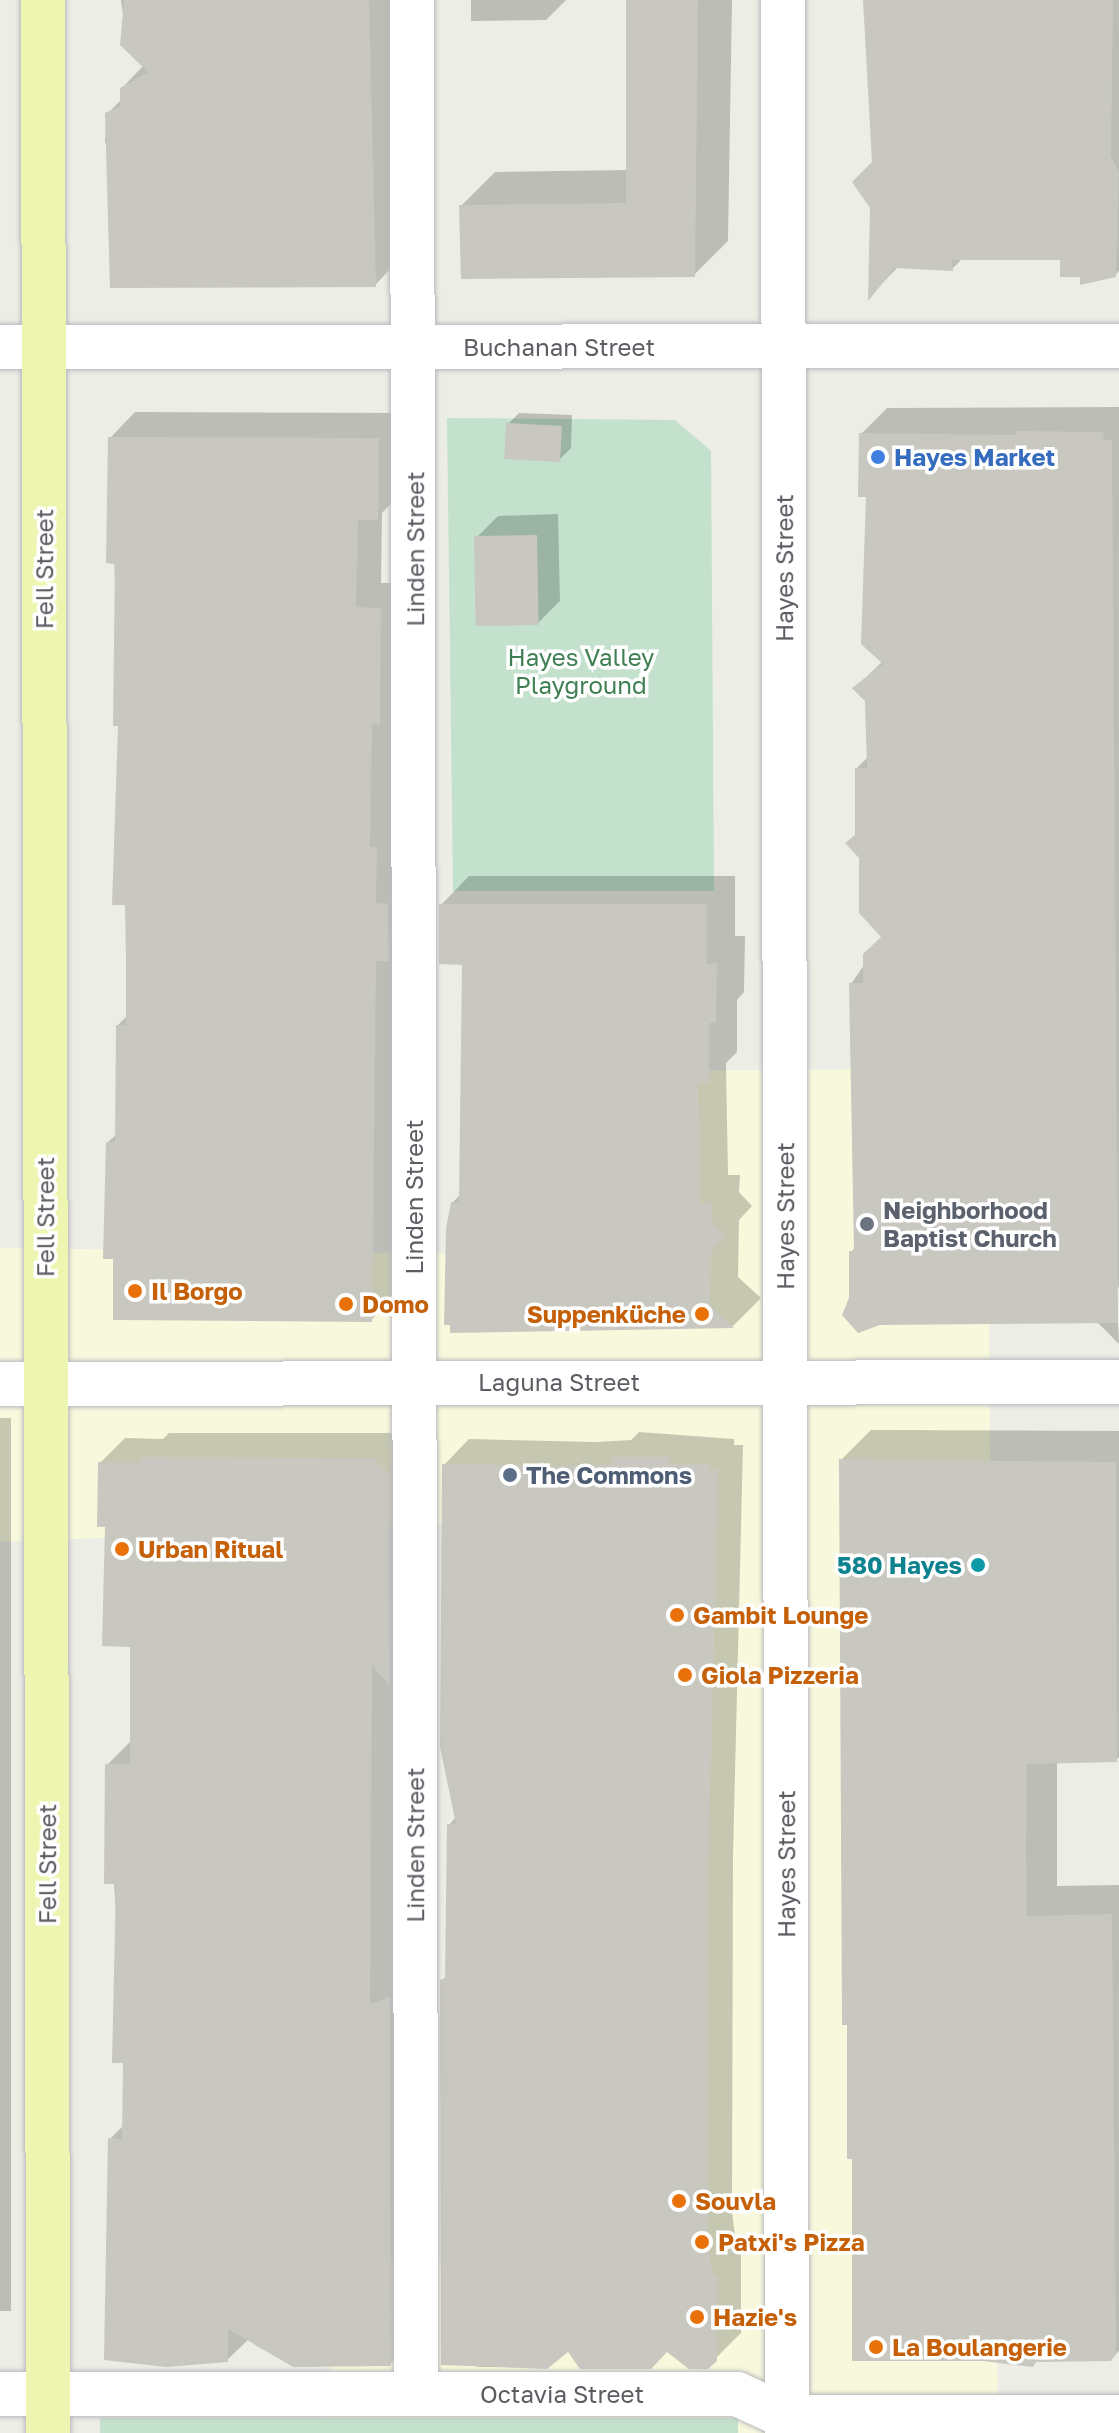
<!DOCTYPE html>
<meta charset="utf-8">
<style>
body{margin:0}
#map{position:relative;width:1119px;height:2433px;overflow:hidden;background:#ecede4;font-family:"Golos Text",sans-serif}
div>[style]{position:absolute}
.commercial>*{inset:0;background:#f8f9dc}
.green>*{inset:0;background:#c3e1cc;transform-origin:0 0}
.shadow>*{inset:0;background:#0003;transform-origin:0 0}
.building>*{inset:0;background:#c8c7c0;transform-origin:0 0}
.roads{filter:drop-shadow(0 0 2px #b9b9be) drop-shadow(0 0 2px #b9b9be)}
.street>*{height:44px;margin:-22px;padding:0 22px;transform-origin:22px;border-radius:22px;background:#fff}
.primary>*{height:44px;margin:-22px;padding:0 22px;transform-origin:22px;border-radius:22px;background:#edf5b0}
.dots>*{width:22px;height:22px;translate:-50% -50%;box-sizing:border-box;border:4px solid #fff;border-radius:50%}
span{translate:-50% -50%;white-space:nowrap;text-align:center;line-height:1.15;-webkit-text-stroke:7px #fff;paint-order:stroke}
.street-label{font-size:24px;color:#5c5d63}
.shop-label{font-size:24px;color:#366cbe;font-weight:700}
.left{translate:0 -50%;text-align:left}
.park-label{font-size:24px;color:#3f7f53}
.worship-label{font-size:24px;color:#5b616d;font-weight:700}
.food-label{font-size:24px;color:#c56008;font-weight:700}
.right{translate:-100% -50%;text-align:right}
.service-label{font-size:24px;color:#4e5e75;font-weight:700}
.culture-label{font-size:24px;color:#0d838f;font-weight:700}
</style>
<div id="map">
<div class="commercial">
<i style="clip-path:polygon(987px 1069px,998px 2433px,322px 2433px,342px 2264px,549px 2253px,546px 1520px,0 1542px,0 1248px,566px 1255px,564px 1071px)"></i>
</div>
<div class="green">
<i style="clip-path:polygon(447px 418px,675px 420px,711px 451px,714px 891px,453px 891px)"></i>
<i style="left:738px;top:2418px;width:15px;height:638px;rotate:90deg"></i>
</div>
<div class="shadow">
<i style="clip-path:polygon(121px 0,397px 0,404px 255px,375px 285px,111px 161px,105px 141px,107px 114px,122px 99px,122px 88px,144px 65px,124px 21px)"></i>
<i style="clip-path:polygon(471px 0,566px 0,546px 20px,471px 21px)"></i>
<i style="clip-path:polygon(628px 0,732px 0,728px 241px,694px 275px,461px 206px,495px 172px,628px 170px)"></i>
<i style="clip-path:polygon(865px 0,1119px 0,1119px 271px,1115px 275px,1082px 275px,1062px 258px,963px 258px,952px 269px,899px 266px,870px 296px,874px 162px)"></i>
<i style="clip-path:polygon(1119px 407px,1119px 1289px,1116px 1280px,1119px 1344px,1096px 1321px,851px 1298px,851px 1252px,856px 1246px,851px 984px,884px 936px,857px 834px,857px 768px,868px 757px,867px 700px,855px 688px,883px 661px,861px 434px,887px 408px)"></i>
<i style="clip-path:polygon(135px 412px,403px 413px,402px 492px,382px 513px,381px 583px,406px 583px,397px 1295px,371px 1320px,115px 1257px,108px 1142px,117px 1134px,118px 1025px,128px 1015px,128px 959px,110px 438px)"></i>
<i style="clip-path:polygon(519px 413px,572px 415px,571px 448px,560px 459px,508px 424px)"></i>
<i style="clip-path:polygon(558px 514px,560px 601px,538px 623px,476px 538px,498px 516px)"></i>
<i style="clip-path:polygon(469px 876px,735px 876px,735px 936px,745px 936px,744px 992px,737px 1000px,737px 1052px,726px 1063px,728px 1175px,740px 1175px,739px 1192px,752px 1206px,739px 1220px,738px 1277px,761px 1298px,733px 1326px,452px 1331px,452px 1203px,461px 1194px,464px 963px,441px 905px)"></i>
<i style="left:0;top:1418px;width:11px;height:893px"></i>
<i style="clip-path:polygon(871px 1430px,1119px 1431px,1119px 1758px,1057px 1762px,1057px 1886px,1119px 1885px,1119px 2351px,1111px 2359px,854px 2157px,841px 1460px)"></i>
<i style="clip-path:polygon(639px 1432px,734px 1439px,734px 1445px,743px 1445px,733px 1857px,732px 2212px,737px 2250px,741px 2250px,741px 2333px,707px 2367px,668px 2350px,568px 2350px,546px 2367px,477px 2367px,447px 1976px,449px 1825px,456px 1817px,444px 1465px,469px 1439px,595px 1442px,631px 1440px)"></i>
<i style="clip-path:polygon(169px 1433px,399px 1433px,415px 2339px,390px 2364px,249px 2339px,227px 2360px,110px 2139px,124px 2125px,125px 2061px,107px 1765px,132px 1740px,132px 1645px,100px 1463px,125px 1438px,163px 1439px)"></i>
</div>
<div class="building">
<i style="clip-path:polygon(124px 0,369px 0,376px 287px,110px 288px,105px 113px,120px 106px,120px 88px,148px 72px,120px 45px)"></i>
<i style="clip-path:polygon(626px 0,698px 0,695px 277px,461px 279px,459px 205px,626px 203px)"></i>
<i style="clip-path:polygon(863px 0,1113px 0,1111px 156px,1119px 172px,1116px 277px,1080px 285px,1080px 277px,1060px 277px,1060px 260px,952px 260px,953px 271px,895px 268px,868px 301px,870px 208px,852px 182px,872px 162px)"></i>
<i style="left:506px;top:423px;width:56px;height:36px;rotate:3deg"></i>
<i style="clip-path:polygon(1015px 431px,1103px 432px,1104px 440px,1112px 440px,1118px 1323px,880px 1325px,858px 1333px,842px 1315px,849px 1298px,849px 1251px,854px 1251px,849px 983px,863px 983px,863px 954px,881px 937px,859px 913px,859px 858px,845px 843px,855px 835px,855px 768px,867px 768px,865px 701px,852px 688px,883px 664px,861px 644px,866px 497px,858px 497px,859px 433px,1016px 435px)"></i>
<i style="clip-path:polygon(108px 437px,379px 438px,378px 520px,358px 520px,356px 607px,381px 608px,380px 725px,372px 724px,370px 847px,377px 847px,376px 903px,388px 904px,389px 961px,376px 961px,372px 1322px,113px 1320px,113px 1259px,103px 1259px,106px 1142px,115px 1142px,116px 1025px,126px 1025px,126px 959px,125px 905px,112px 905px,118px 726px,113px 726px,115px 564px,106px 563px)"></i>
<i style="left:537px;top:535px;width:90px;height:63px;rotate:89deg"></i>
<i style="clip-path:polygon(439px 904px,707px 904px,707px 964px,717px 963px,716px 1023px,709px 1023px,709px 1083px,698px 1083px,700px 1203px,712px 1203px,711px 1221px,725px 1236px,711px 1251px,710px 1306px,734px 1328px,450px 1333px,450px 1325px,444px 1325px,446px 1229px,451px 1202px,459px 1203px,462px 965px,439px 964px)"></i>
<i style="clip-path:polygon(142px 1457px,374px 1458px,389px 1474px,390px 1686px,372px 1665px,370px 2004px,390px 1997px,391px 2366px,293px 2367px,228px 2329px,228px 2362px,166px 2367px,104px 2360px,108px 2138px,122px 2139px,123px 2063px,112px 2063px,116px 1884px,104px 1884px,105px 1764px,130px 1764px,130px 1647px,102px 1646px,105px 1527px,97px 1527px,98px 1462px,142px 1463px)"></i>
<i style="clip-path:polygon(611px 1457px,670px 1457px,670px 1464px,710px 1464px,709px 1469px,718px 1469px,708px 1883px,708px 2238px,712px 2275px,717px 2275px,717px 2361px,708px 2369px,689px 2369px,667px 2352px,651px 2369px,580px 2369px,568px 2352px,547px 2369px,441px 2365px,440px 1980px,445px 1978px,447px 1824px,456px 1824px,440px 1747px,442px 1464px,569px 1466px,612px 1464px)"></i>
<i style="clip-path:polygon(839px 1459px,1116px 1462px,1117px 1762px,1027px 1764px,1026px 1848px,1027px 1916px,1112px 1914px,1116px 2354px,1111px 2361px,1036px 2362px,1033px 2367px,983px 2361px,852px 2361px,852px 2159px,847px 2159px,847px 2025px,842px 2025px)"></i>
</div>
<div class="roads">
<div class="street">
<i style="left:412px;top:0;width:2394px;rotate:89.9deg"></i>
<i style="left:783px;top:0;width:2433px;rotate:89.91deg"></i>
<i style="left:0;top:347px;width:1119px;rotate:-0.05deg"></i>
<i style="left:0;top:1384px;width:1119px;rotate:-0.1deg"></i>
<i style="left:0;top:2394px;width:737px"></i>
<i style="left:737px;top:2394px;width:55px;rotate:24.7deg"></i>
<i style="left:787px;top:2417px;width:332px"></i>
</div>
<div class="primary">
<i style="left:43px;top:0;width:2433px;rotate:89.88deg"></i>
</div>
</div>
<div class="dots">
<i style="left:878px;top:457px;background:#3f7fe0"></i>
<i style="left:867px;top:1224px;background:#6b7280"></i>
<i style="left:135px;top:1291px;background:#e8710a"></i>
<i style="left:346px;top:1304px;background:#e8710a"></i>
<i style="left:702px;top:1314px;background:#e8710a"></i>
<i style="left:510px;top:1475px;background:#5c6f8a"></i>
<i style="left:122px;top:1549px;background:#e8710a"></i>
<i style="left:978px;top:1565px;background:#0f9aa8"></i>
<i style="left:677px;top:1615px;background:#e8710a"></i>
<i style="left:685px;top:1675px;background:#e8710a"></i>
<i style="left:679px;top:2201px;background:#e8710a"></i>
<i style="left:702px;top:2242px;background:#e8710a"></i>
<i style="left:697px;top:2317px;background:#e8710a"></i>
<i style="left:876px;top:2347px;background:#e8710a"></i>
</div>
<div class="street-label">
<span style="left:559px;top:347px">Buchanan Street</span>
<span style="left:415px;top:549px;rotate:-90deg">Linden Street</span>
<span style="left:784px;top:568px;rotate:-90deg">Hayes Street</span>
<span style="left:44px;top:569px;rotate:-90deg">Fell Street</span>
<span style="left:414px;top:1197px;rotate:-90deg">Linden Street</span>
<span style="left:785px;top:1216px;rotate:-90deg">Hayes Street</span>
<span style="left:45px;top:1217px;rotate:-90deg">Fell Street</span>
<span style="left:559px;top:1382px">Laguna Street</span>
<span style="left:415px;top:1845px;rotate:-90deg">Linden Street</span>
<span style="left:47px;top:1864px;rotate:-90deg">Fell Street</span>
<span style="left:786px;top:1864px;rotate:-90deg">Hayes Street</span>
<span style="left:562px;top:2394px">Octavia Street</span>
</div>
<div class="shop-label">
<span class="left" style="left:894px;top:457px">Hayes Market</span>
</div>
<div class="park-label">
<span style="left:581px;top:671px">Hayes Valley<br>Playground</span>
</div>
<div class="worship-label">
<span class="left" style="left:883px;top:1224px">Neighborhood<br>Baptist Church</span>
</div>
<div class="food-label">
<span class="left" style="left:151px;top:1291px">Il Borgo</span>
<span class="left" style="left:362px;top:1304px">Domo</span>
<span class="right" style="left:686px;top:1314px">Suppenküche</span>
<span class="left" style="left:138px;top:1549px">Urban Ritual</span>
<span class="left" style="left:693px;top:1615px">Gambit Lounge</span>
<span class="left" style="left:701px;top:1675px">Giola Pizzeria</span>
<span class="left" style="left:695px;top:2201px">Souvla</span>
<span class="left" style="left:718px;top:2242px">Patxi's Pizza</span>
<span class="left" style="left:713px;top:2317px">Hazie's</span>
<span class="left" style="left:892px;top:2347px">La Boulangerie</span>
</div>
<div class="service-label">
<span class="left" style="left:526px;top:1475px">The Commons</span>
</div>
<div class="culture-label">
<span class="right" style="left:962px;top:1565px">580 Hayes</span>
</div>
</div>
